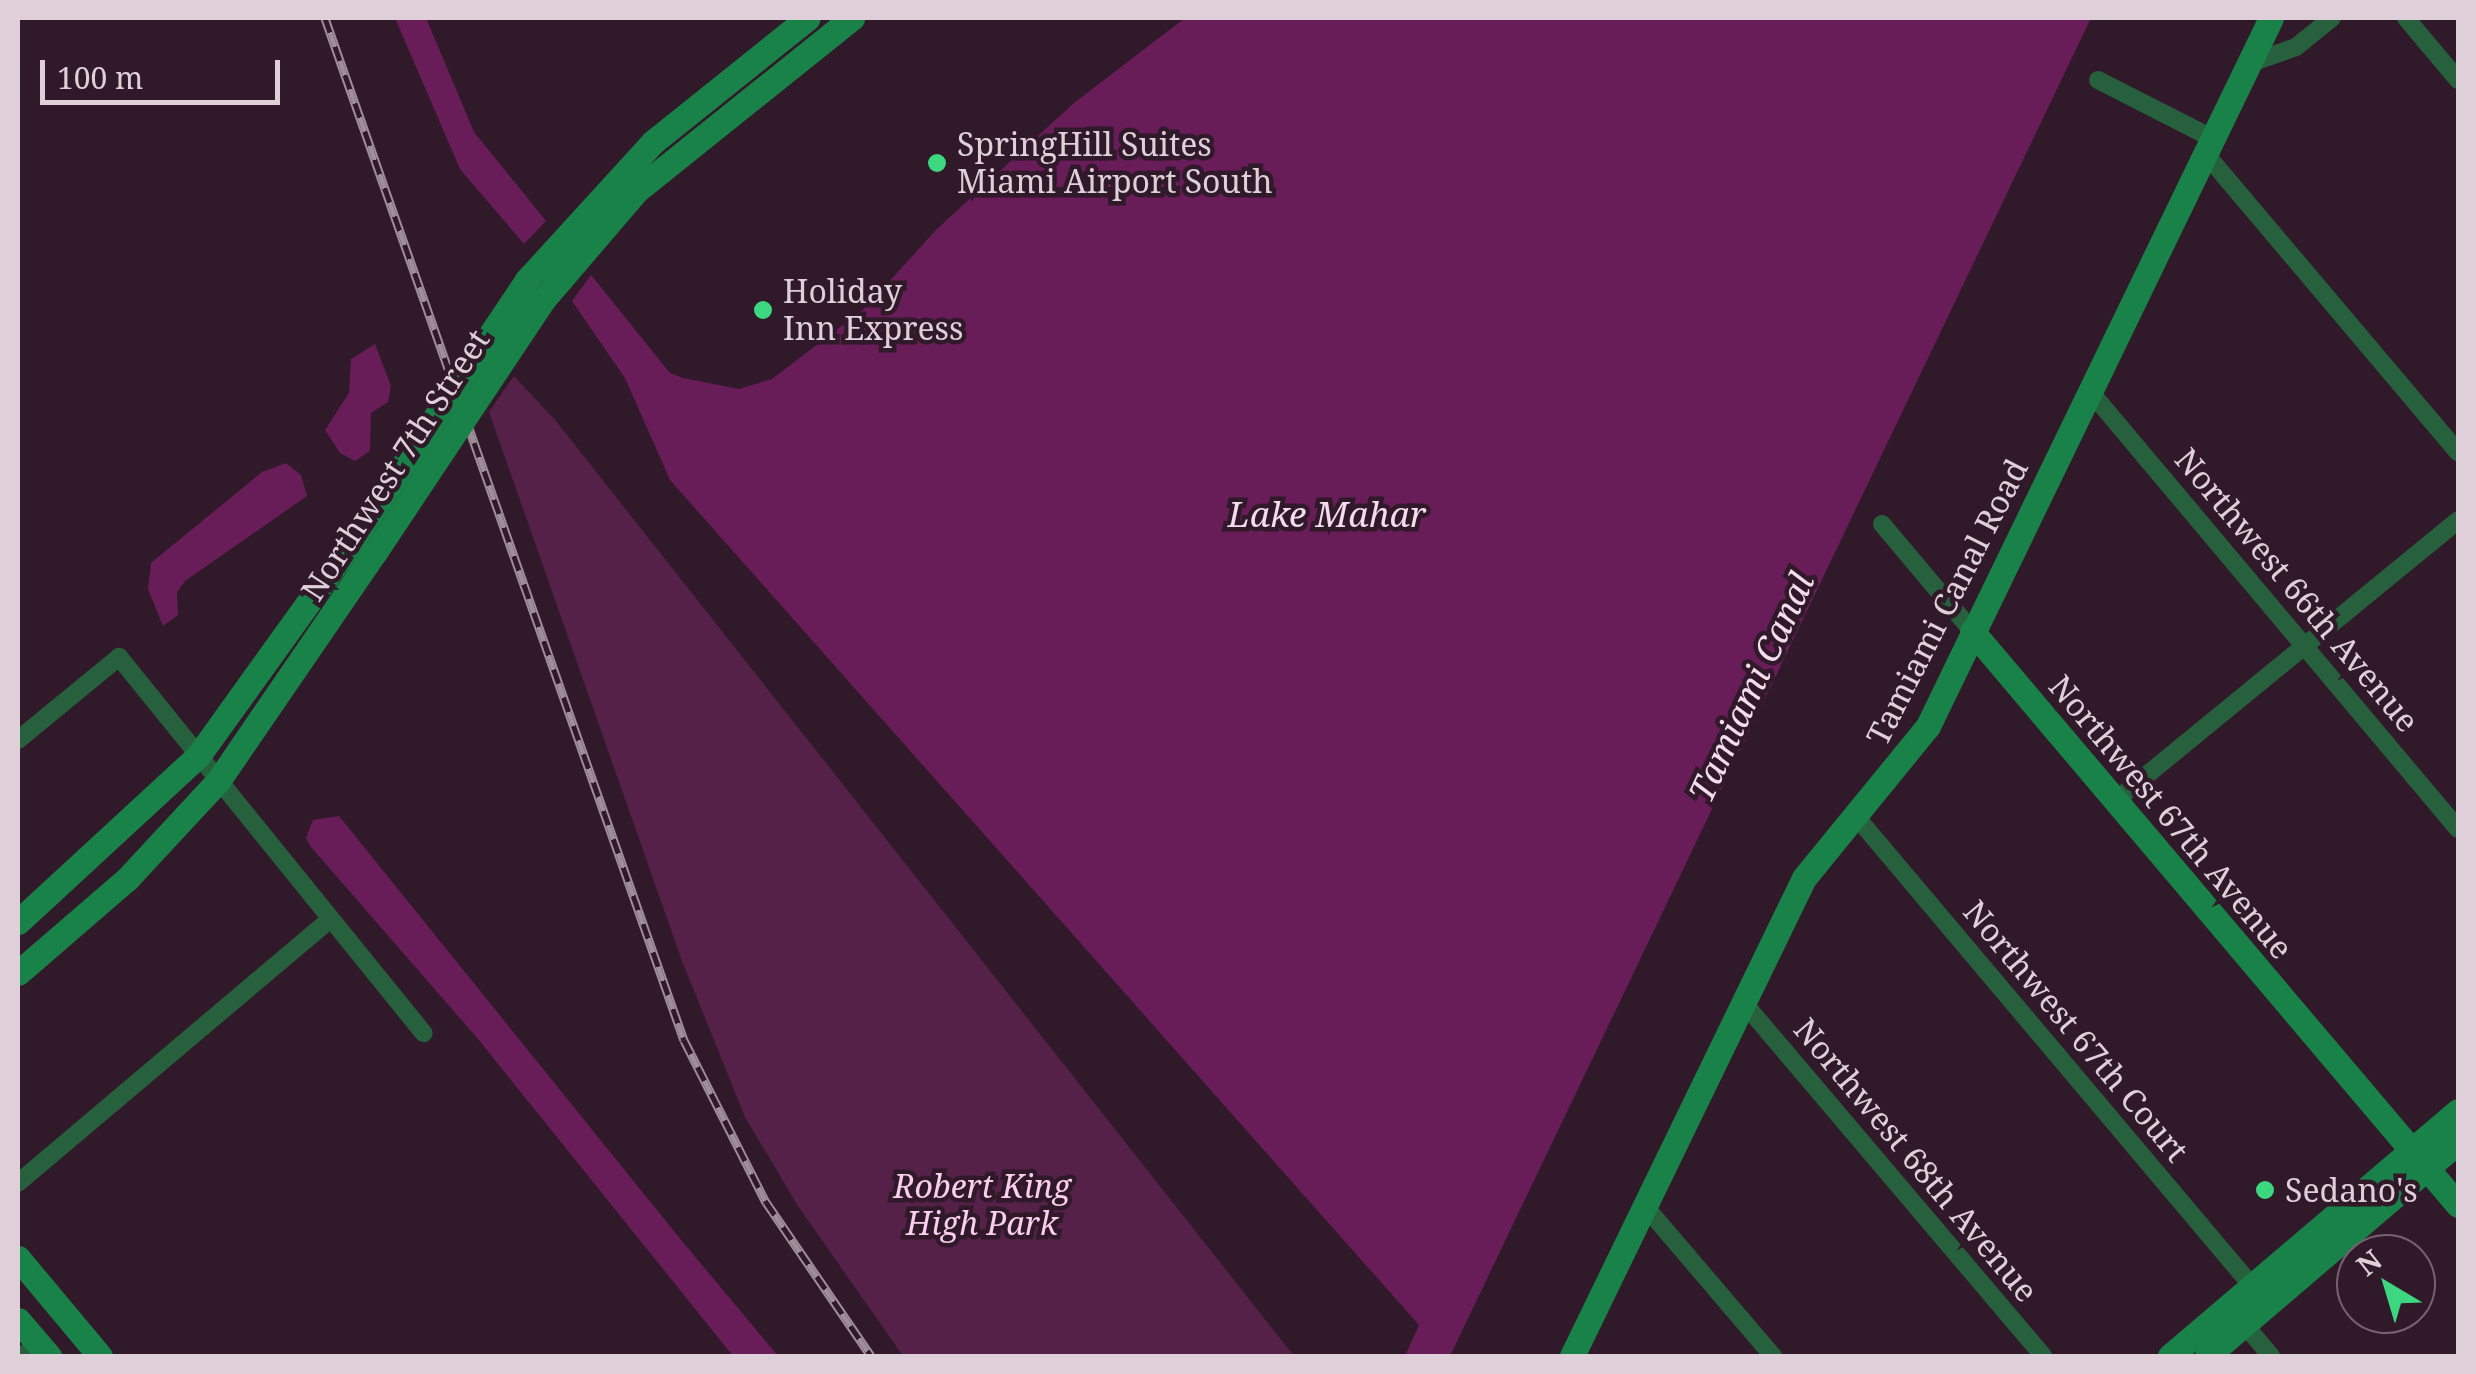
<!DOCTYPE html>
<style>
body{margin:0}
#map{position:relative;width:2476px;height:1374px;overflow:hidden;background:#301a2a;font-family:"Noto Serif",serif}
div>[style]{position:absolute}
.green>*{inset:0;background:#562149}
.water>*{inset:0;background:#691d58}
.street>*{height:18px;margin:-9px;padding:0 9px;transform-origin:9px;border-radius:9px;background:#27603c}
.secondary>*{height:25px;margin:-12.5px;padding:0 12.5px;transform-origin:12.5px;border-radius:12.5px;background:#198248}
.rail>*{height:9px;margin-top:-4.5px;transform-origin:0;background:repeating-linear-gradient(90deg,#301a2a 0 15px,#9f8d99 0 30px);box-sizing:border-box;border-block:2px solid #9f8d99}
.secondary-bridge>*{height:25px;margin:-12.5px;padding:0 12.5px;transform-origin:12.5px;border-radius:12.5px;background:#198248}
.dots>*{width:28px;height:28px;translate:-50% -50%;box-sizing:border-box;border:5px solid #301a2a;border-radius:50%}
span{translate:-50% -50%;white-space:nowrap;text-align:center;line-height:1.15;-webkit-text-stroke:9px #301a2a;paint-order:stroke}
.poi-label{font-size:32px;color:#decfd9}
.left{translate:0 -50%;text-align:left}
.street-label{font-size:32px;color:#decfd9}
.park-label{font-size:32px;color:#faceec;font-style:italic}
.water-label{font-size:35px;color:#f3dceb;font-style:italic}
.frame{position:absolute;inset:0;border:20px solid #decfd9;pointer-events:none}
.north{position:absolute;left:2336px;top:1234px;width:100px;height:100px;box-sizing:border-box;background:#301a2a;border:2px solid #766270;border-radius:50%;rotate:322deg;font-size:28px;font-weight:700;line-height:40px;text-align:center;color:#decfd9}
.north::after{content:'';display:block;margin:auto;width:35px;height:45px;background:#3cd77e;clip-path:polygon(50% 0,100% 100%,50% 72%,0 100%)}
.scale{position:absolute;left:40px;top:60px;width:240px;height:45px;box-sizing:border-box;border:5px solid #decfd9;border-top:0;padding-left:12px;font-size:30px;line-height:35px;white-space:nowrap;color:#decfd9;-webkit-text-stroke:8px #301a2a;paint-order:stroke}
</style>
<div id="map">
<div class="green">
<i style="clip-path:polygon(514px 376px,556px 421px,1294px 1356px,903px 1356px,798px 1206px,745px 1117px,682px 961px,489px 412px)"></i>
</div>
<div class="water">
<i style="clip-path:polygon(395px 18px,426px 18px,474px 132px,546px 221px,524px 244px,460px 169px)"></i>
<i style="clip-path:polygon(1185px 18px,2091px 18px,1450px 1356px,1405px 1356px,1419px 1325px,670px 480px,625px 378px,572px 301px,591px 275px,670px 373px,683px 378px,739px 389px,772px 379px,865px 308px,937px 229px,1074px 103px)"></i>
<i style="clip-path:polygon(375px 344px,391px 386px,388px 402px,371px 413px,370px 451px,355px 461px,340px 453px,325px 430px,349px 393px,351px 359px)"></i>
<i style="clip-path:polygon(286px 463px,301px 475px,307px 496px,185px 581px,177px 592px,178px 615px,163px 626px,148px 589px,151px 563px,262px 472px)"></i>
<i style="clip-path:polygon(339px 816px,677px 1235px,778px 1356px,733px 1356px,478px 1039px,311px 847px,306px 838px,313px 820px)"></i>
</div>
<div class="street">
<i style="left:2406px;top:18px;width:81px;rotate:50deg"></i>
<i style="left:2248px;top:64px;width:51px;rotate:-19.5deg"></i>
<i style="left:2296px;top:47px;width:46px;rotate:-38.9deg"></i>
<i style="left:2098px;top:80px;width:128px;rotate:27deg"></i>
<i style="left:2205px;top:153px;width:392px;rotate:49.8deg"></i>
<i style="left:2089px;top:390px;width:573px;rotate:49.95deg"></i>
<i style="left:1882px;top:524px;width:140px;rotate:49.9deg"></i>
<i style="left:18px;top:740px;width:131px;rotate:-39.4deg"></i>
<i style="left:119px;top:657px;width:484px;rotate:51deg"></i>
<i style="left:2115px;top:801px;width:443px;rotate:-39.3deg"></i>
<i style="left:1854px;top:814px;width:617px;rotate:49.86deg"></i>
<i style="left:1743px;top:1002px;width:464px;rotate:49.7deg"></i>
<i style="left:18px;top:1183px;width:409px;rotate:-40.2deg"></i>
<i style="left:1644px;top:1205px;width:199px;rotate:49.5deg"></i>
<i style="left:2244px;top:1324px;width:42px;rotate:49.8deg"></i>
<i style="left:22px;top:1356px;width:20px;rotate:-37deg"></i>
</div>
<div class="secondary">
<i style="left:527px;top:280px;width:187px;rotate:-47.6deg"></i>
<i style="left:653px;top:142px;width:198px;rotate:-38.7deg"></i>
<i style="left:543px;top:300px;width:143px;rotate:-49.5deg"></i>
<i style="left:636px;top:191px;width:277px;rotate:-38.7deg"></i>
<i style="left:1972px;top:631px;width:752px;rotate:49.75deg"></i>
<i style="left:18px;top:922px;width:245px;rotate:-42.7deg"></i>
<i style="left:198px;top:756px;width:266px;rotate:-54.3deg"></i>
<i style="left:18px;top:973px;width:144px;rotate:-40.8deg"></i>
<i style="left:127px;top:879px;width:134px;rotate:-47.1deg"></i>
<i style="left:218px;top:781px;width:278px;rotate:-55.6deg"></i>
<i style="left:18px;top:1258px;width:128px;rotate:50.1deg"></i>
<i style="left:18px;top:1320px;width:48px;rotate:49.3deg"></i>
<i style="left:1572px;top:1356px;width:531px;rotate:-64.11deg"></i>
<i style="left:1804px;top:878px;width:196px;rotate:-50.8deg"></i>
<i style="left:1928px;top:726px;width:787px;rotate:-64.15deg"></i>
<i style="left:2170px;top:1356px;width:378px;rotate:-40.4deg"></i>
<i style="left:2207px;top:1356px;width:330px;rotate:-40.5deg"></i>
</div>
<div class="rail">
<i style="left:325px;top:18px;width:1083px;rotate:70.65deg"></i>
<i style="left:684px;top:1040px;width:182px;rotate:63.2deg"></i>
<i style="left:766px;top:1202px;width:186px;rotate:55.7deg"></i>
</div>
<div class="secondary-bridge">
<i style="left:353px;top:540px;width:313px;rotate:-56.2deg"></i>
<i style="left:375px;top:552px;width:303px;rotate:-56.3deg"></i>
</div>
<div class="dots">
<i style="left:937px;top:163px;background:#3cd77e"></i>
<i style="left:763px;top:310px;background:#3cd77e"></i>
<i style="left:2265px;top:1190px;background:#3cd77e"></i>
</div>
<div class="poi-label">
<span class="left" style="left:957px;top:163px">SpringHill Suites<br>Miami Airport South</span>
<span class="left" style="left:783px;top:310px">Holiday<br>Inn Express</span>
<span class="left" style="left:2285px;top:1190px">Sedano's</span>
</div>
<div class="street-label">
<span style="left:395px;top:465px;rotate:-57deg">Northwest 7th Street</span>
<span style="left:2297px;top:590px;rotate:50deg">Northwest 66th Avenue</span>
<span style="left:1947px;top:602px;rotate:-63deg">Tamiami Canal Road</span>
<span style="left:2171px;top:817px;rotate:50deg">Northwest 67th Avenue</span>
<span style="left:2076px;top:1031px;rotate:50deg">Northwest 67th Court</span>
<span style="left:1916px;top:1160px;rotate:50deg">Northwest 68th Avenue</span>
</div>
<div class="park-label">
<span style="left:982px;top:1205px">Robert King<br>High Park</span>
</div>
<div class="water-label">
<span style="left:1327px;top:514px">Lake Mahar</span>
<span style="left:1751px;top:687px;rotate:-65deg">Tamiami Canal</span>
</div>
<div class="frame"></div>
<div class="north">N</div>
<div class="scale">100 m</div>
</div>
